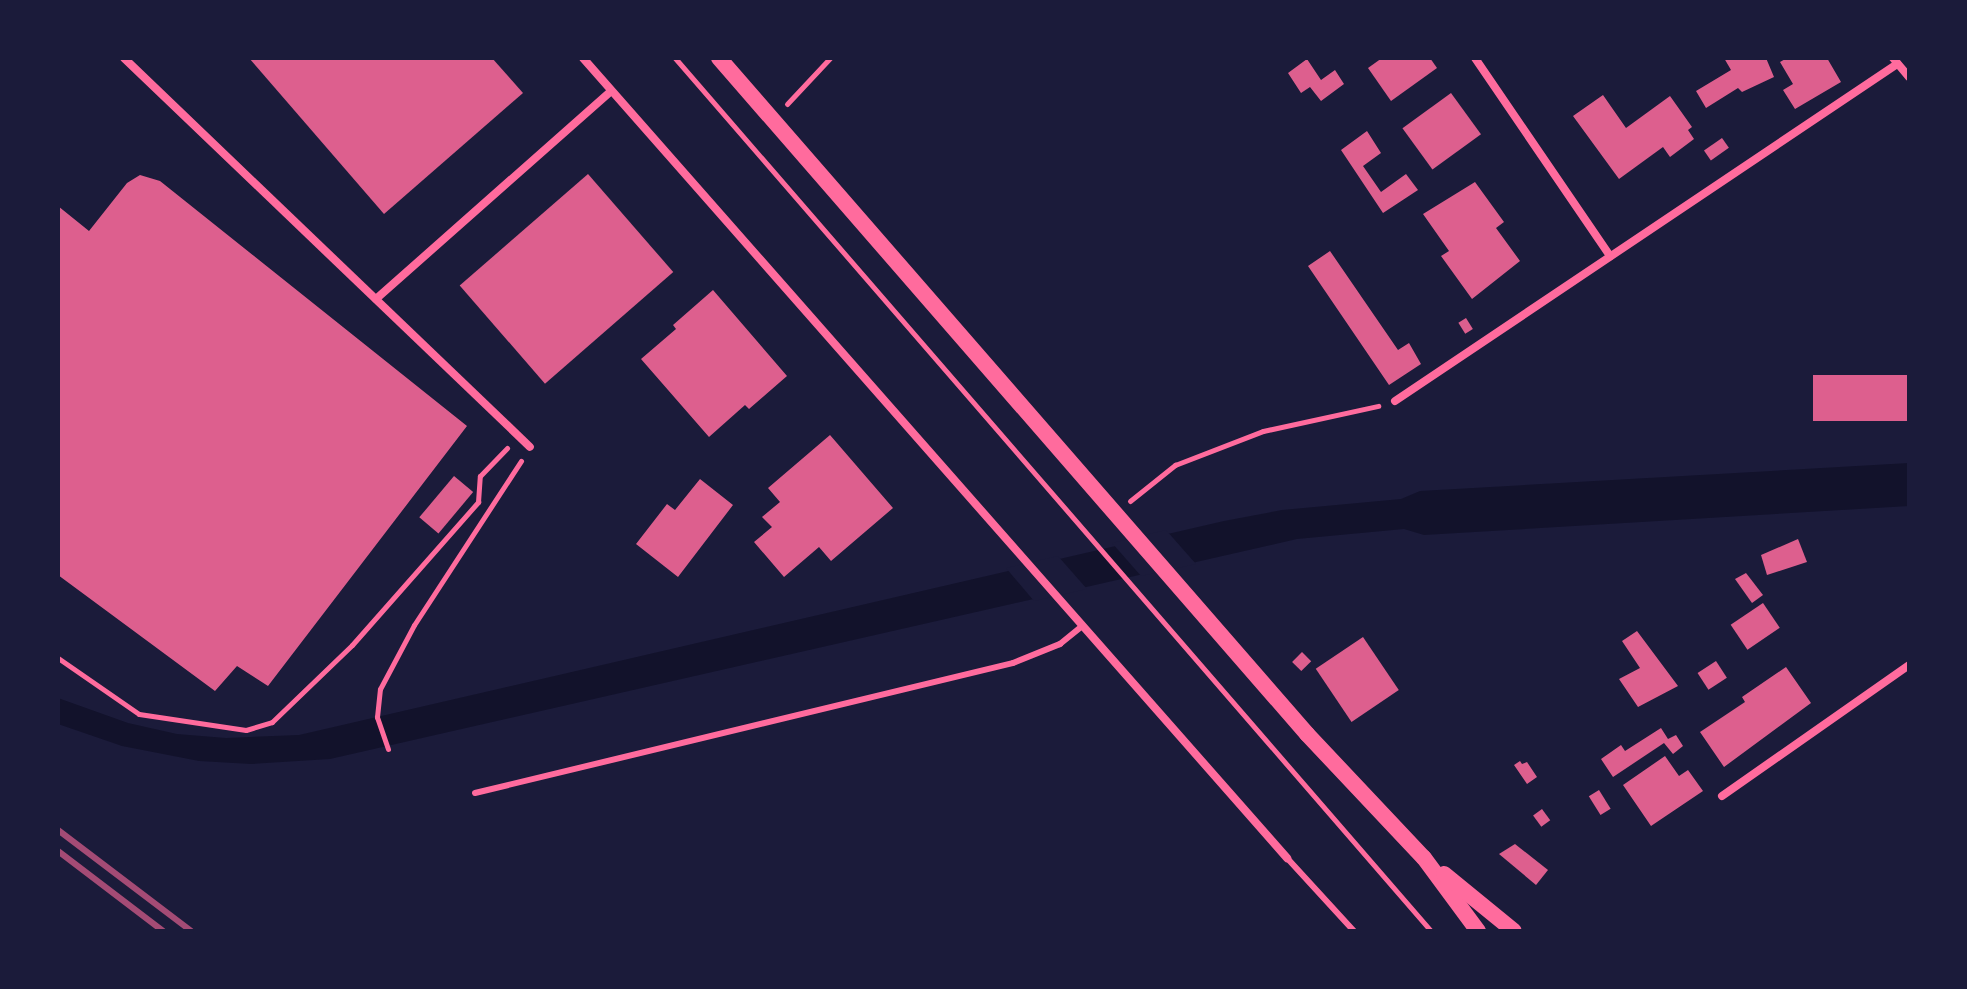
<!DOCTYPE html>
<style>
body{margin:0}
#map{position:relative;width:1967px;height:989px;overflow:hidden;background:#1b1b3a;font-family:Arial,sans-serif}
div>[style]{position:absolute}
.water>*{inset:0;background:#12122b}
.pier>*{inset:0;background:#1b1b3a}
.building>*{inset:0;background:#dd5f8e;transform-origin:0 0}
.path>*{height:5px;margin:-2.5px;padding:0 2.5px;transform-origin:2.5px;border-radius:2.5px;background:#ff6b9d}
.service>*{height:6px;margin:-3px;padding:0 3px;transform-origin:3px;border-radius:3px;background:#ff6b9d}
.minor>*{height:8px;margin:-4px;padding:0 4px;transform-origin:4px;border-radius:4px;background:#ff6b9d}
.secondary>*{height:16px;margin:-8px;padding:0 8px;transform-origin:8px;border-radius:8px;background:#ff6b9d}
.rail>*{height:6px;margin:-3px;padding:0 3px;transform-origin:3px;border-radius:3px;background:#a44b75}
span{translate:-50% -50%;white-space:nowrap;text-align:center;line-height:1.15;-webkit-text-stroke:6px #1b1b3a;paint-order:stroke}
.frame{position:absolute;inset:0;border:60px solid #1b1b3a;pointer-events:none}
</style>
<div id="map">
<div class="water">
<i style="clip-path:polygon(1909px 463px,1909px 506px,1424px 535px,1404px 529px,1297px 539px,330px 759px,251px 764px,199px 761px,122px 746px,58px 724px,58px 698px,128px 723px,177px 734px,226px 738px,299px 735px,1224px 521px,1282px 510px,1401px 499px,1420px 491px)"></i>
</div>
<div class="pier">
<i style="clip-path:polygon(1166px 530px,1196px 564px,1141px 576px,1112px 543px)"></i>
<i style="clip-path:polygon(1058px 556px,1087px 589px,1034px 601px,1006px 568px)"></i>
</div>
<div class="building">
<i style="clip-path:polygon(249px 58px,492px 58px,523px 93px,384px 214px)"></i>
<i style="clip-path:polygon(1382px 58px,1430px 58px,1437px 68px,1391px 101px,1368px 68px)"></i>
<i style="clip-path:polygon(1724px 58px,1766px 58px,1774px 77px,1742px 92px,1738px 88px,1706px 108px,1696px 91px,1731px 70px)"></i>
<i style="clip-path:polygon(1787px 58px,1827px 58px,1841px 82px,1795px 109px,1783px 90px,1793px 84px,1780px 62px)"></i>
<i style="clip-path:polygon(1307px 59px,1321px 80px,1335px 70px,1344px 84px,1321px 101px,1310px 87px,1301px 93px,1288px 73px)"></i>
<i style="left:1451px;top:93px;width:51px;height:60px;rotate:54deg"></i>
<i style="clip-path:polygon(1603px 95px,1626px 128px,1670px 96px,1692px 127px,1688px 130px,1694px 139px,1670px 157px,1663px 147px,1619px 179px,1573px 116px)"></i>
<i style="clip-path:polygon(1367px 131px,1381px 153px,1363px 166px,1381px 192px,1406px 174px,1418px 190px,1383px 213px,1341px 150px)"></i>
<i style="left:1722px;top:138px;width:12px;height:22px;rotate:55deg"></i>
<i style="left:588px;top:174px;width:130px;height:170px;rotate:49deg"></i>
<i style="clip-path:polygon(140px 175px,160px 181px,467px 426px,268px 686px,237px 666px,215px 691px,58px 575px,58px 206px,89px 231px,127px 183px)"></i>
<i style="clip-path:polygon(1475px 182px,1504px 222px,1496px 228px,1520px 261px,1472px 299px,1441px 256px,1449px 251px,1423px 214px)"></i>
<i style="clip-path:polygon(1330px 251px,1398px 350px,1409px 343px,1421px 364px,1389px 385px,1308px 266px)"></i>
<i style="clip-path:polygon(713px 290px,787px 376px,749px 409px,745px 405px,709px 437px,641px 359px,676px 329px,673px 325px)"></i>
<i style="left:1466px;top:318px;width:13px;height:9px;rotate:58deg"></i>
<i style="left:1909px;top:375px;width:46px;height:96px;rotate:90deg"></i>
<i style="clip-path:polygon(830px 435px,893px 508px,831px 561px,819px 547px,784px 577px,754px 542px,772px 527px,762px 517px,780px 502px,768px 488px)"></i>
<i style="left:454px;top:476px;width:25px;height:54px;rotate:40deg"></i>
<i style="clip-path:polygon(700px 479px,733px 505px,678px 577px,636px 544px,667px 504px,675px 510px)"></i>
<i style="clip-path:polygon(1798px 539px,1807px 562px,1767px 575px,1761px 555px)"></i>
<i style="clip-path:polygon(1746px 573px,1763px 595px,1752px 603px,1735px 579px)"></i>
<i style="left:1763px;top:603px;width:30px;height:39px;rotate:56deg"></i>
<i style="clip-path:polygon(1637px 631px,1678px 686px,1638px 707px,1619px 679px,1640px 668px,1622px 641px)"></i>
<i style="left:1363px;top:637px;width:64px;height:57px;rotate:56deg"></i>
<i style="left:1302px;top:652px;width:13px;height:14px;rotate:45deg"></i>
<i style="left:1716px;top:661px;width:20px;height:22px;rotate:57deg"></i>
<i style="clip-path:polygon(1786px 667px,1811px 703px,1724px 767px,1700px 732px,1745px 702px,1742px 697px)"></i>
<i style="clip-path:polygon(1661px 728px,1668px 739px,1676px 735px,1683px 746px,1673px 754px,1664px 743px,1613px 777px,1601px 759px,1621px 745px,1625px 751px)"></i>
<i style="clip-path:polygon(1665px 756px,1679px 776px,1688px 770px,1703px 791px,1651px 826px,1623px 785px)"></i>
<i style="clip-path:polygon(1520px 761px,1522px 764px,1527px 762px,1537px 777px,1527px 784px,1514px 765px)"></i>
<i style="left:1599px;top:790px;width:22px;height:12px;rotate:58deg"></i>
<i style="left:1542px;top:809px;width:14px;height:11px;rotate:54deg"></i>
<i style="clip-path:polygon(1515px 844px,1548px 870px,1536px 885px,1499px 854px)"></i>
</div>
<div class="path">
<i style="left:675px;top:58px;width:1155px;rotate:49.11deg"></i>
<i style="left:787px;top:104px;width:63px;rotate:-46.9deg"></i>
<i style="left:1130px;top:501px;width:58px;rotate:-38.7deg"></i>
<i style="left:1175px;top:465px;width:94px;rotate:-21.1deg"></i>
<i style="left:1263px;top:431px;width:118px;rotate:-12.3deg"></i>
<i style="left:58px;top:658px;width:98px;rotate:34.7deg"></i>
<i style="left:139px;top:714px;width:108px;rotate:8.5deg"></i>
<i style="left:246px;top:730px;width:27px;rotate:-17deg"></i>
<i style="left:272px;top:722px;width:111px;rotate:-43.9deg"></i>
<i style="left:352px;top:645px;width:191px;rotate:-48.6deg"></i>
<i style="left:478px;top:502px;width:26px;rotate:-86deg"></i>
<i style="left:480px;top:476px;width:39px;rotate:-46deg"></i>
<i style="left:388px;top:749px;width:34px;rotate:-109deg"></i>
<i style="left:377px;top:717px;width:28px;rotate:-84deg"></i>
<i style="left:380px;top:689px;width:72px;rotate:-62deg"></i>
<i style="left:414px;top:625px;width:196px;rotate:-56.9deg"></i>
</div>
<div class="service">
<i style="left:475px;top:793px;width:553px;rotate:-13.58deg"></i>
<i style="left:1013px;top:663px;width:51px;rotate:-22deg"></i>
<i style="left:1060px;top:644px;width:28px;rotate:-39deg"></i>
<i style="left:1287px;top:858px;width:99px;rotate:47.5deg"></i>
</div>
<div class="minor">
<i style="left:124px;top:58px;width:562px;rotate:43.77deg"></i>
<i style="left:583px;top:58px;width:1066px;rotate:48.65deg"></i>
<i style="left:1475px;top:58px;width:240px;rotate:55.7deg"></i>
<i style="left:1893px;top:58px;width:25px;rotate:50deg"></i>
<i style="left:376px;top:299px;width:314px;rotate:-41.5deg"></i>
<i style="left:1395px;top:401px;width:605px;rotate:-33.87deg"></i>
<i style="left:1722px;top:796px;width:228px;rotate:-35deg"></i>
</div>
<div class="secondary">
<i style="left:719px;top:58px;width:896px;rotate:48.98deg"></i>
<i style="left:1307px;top:734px;width:170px;rotate:46.7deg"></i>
<i style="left:1424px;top:858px;width:91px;rotate:53.5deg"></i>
<i style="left:1444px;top:874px;width:90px;rotate:39.2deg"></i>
</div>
<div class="rail">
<i style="left:58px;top:830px;width:167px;rotate:37.2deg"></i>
<i style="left:58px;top:851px;width:132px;rotate:37.3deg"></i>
</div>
<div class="frame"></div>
</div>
